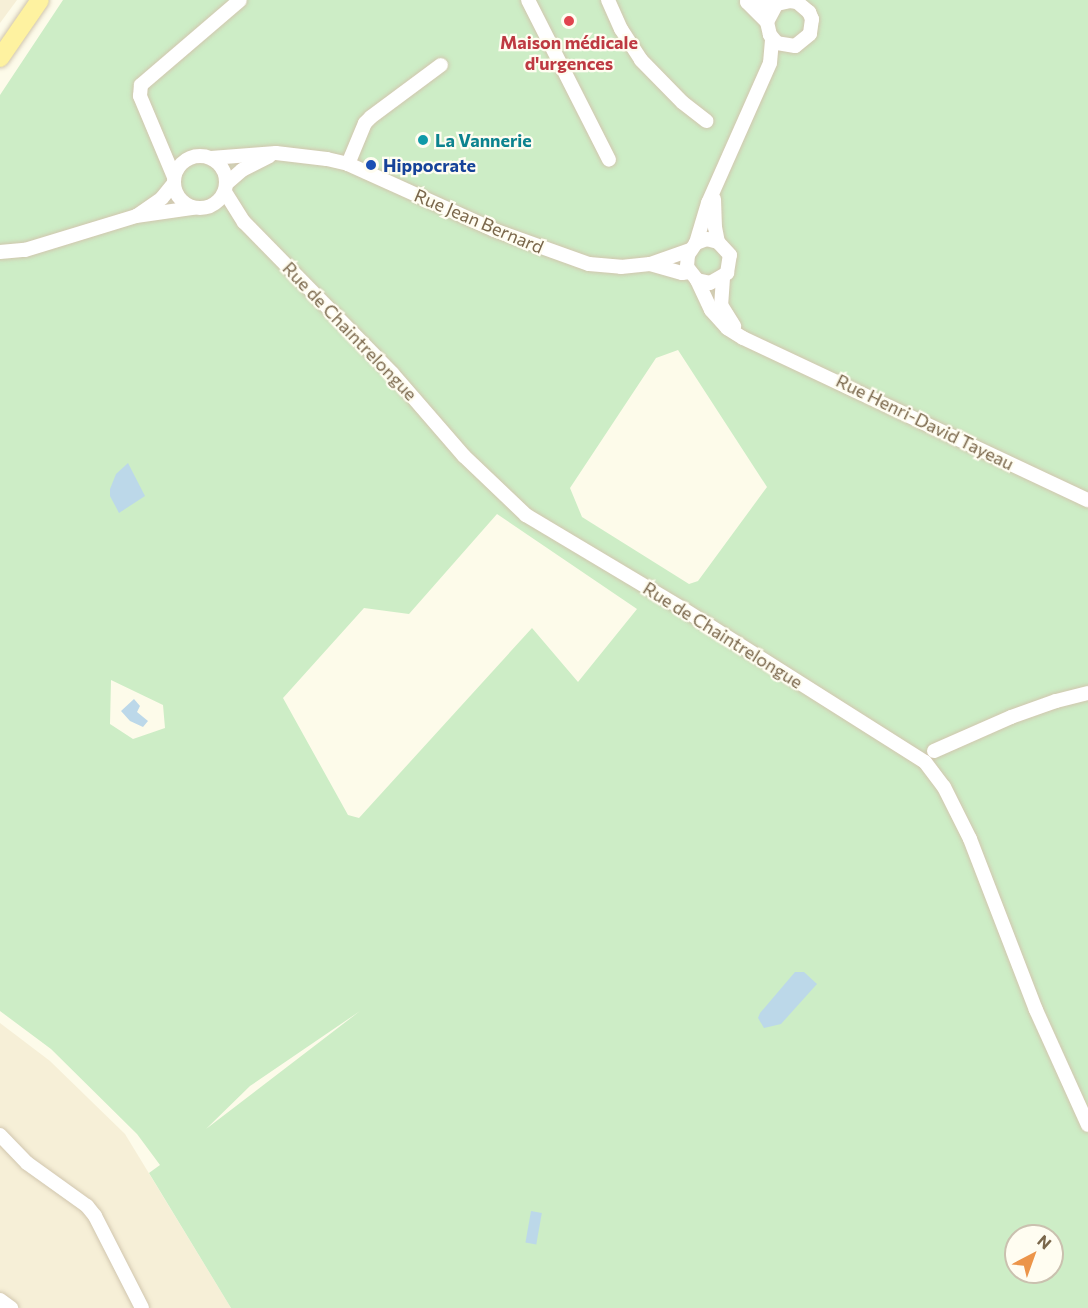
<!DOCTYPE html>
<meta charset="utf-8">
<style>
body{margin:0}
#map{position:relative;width:1088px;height:1308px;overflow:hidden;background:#fdfbea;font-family:Commissioner,sans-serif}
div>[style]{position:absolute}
.residential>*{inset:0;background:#f6efd7}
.green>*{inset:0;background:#cdedc6}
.water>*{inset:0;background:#bcd8e9;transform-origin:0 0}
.roads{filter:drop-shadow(0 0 2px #d1c6ae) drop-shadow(0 0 2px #d1c6ae)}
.minor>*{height:14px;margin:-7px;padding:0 7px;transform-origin:7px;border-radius:7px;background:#fff}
.minor>.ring{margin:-7px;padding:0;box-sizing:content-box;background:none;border:14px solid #fff;border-radius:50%}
.major>*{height:18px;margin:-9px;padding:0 9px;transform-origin:9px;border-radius:9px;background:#fef2a0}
.dots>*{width:16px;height:16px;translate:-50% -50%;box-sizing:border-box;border:3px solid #fffdf1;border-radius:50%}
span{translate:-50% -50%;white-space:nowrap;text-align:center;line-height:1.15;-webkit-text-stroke:4.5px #fffdf1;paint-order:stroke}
.health-label{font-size:18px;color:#be3a42;font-weight:700}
.culture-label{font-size:18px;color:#0d838f;font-weight:700}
.left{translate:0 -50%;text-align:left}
.transit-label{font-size:18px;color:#164399;font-weight:700}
.street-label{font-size:18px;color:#7a674b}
.north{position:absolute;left:1004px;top:1224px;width:60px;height:60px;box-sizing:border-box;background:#fffdf1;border:2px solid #cac1af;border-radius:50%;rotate:41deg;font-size:16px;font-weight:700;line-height:24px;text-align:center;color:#7a674b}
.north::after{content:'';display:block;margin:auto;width:21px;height:27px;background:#ec954a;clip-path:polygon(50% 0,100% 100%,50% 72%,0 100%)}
</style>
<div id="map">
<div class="residential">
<i style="clip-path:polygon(0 0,17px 0,0 23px)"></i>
<i style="clip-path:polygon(0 1023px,50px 1061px,125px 1134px,231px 1308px,0 1308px)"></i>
</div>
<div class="green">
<i style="clip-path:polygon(evenodd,63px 0,1088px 0,1088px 1308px,231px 1308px,149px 1173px,160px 1165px,137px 1134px,51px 1049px,0 1011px,0 95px,63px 0,678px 350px,767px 487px,698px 581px,689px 584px,582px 517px,570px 488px,656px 358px,678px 350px,63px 0,497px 514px,637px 609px,578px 682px,532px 628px,359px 818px,348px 815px,283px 698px,364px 608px,409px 614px,497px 514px,63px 0,111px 680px,163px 705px,165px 728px,133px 739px,110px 724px,111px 680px,63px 0,360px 1011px,206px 1129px,250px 1086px,360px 1011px,63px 0,1016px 1236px,1052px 1236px,1052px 1272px,1016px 1272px,1016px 1236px)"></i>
</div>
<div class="water">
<i style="clip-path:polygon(128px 463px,145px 496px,119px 513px,110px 496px,110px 489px,116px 474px)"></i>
<i style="clip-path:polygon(134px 699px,140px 706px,137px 712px,148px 721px,143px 727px,130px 721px,121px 711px)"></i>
<i style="clip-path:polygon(795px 972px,804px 972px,817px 984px,781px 1024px,764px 1028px,758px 1018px,760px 1013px)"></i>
<i style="left:531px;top:1211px;width:11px;height:32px;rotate:10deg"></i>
</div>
<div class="roads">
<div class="minor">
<i style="left:528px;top:0;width:179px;rotate:63.1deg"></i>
<i style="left:608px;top:0;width:32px;rotate:66deg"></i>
<i style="left:621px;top:29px;width:37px;rotate:57deg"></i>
<i style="left:641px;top:60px;width:59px;rotate:45.7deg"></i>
<i style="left:682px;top:102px;width:31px;rotate:38deg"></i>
<i style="left:767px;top:22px;width:28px;rotate:-135deg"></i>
<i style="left:747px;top:2px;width:21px;rotate:11deg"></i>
<i style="left:768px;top:6px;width:23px;rotate:-13deg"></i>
<i style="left:790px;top:1px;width:7px;rotate:8deg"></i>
<i style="left:797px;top:2px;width:16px;rotate:40deg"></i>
<i style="left:809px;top:12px;width:8px;rotate:67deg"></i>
<i style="left:812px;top:19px;width:15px;rotate:98deg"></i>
<i style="left:810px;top:34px;width:19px;rotate:141deg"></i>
<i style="left:795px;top:46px;width:18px;rotate:-171deg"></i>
<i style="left:777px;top:43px;width:11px;rotate:-131deg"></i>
<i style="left:770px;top:35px;width:13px;rotate:-103deg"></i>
<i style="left:767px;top:22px;width:19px;rotate:-62deg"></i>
<i class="ring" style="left:174px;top:156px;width:38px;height:38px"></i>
<i style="left:211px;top:158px;width:65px;rotate:-4.4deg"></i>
<i style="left:276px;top:153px;width:51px;rotate:6.7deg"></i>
<i style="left:327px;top:159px;width:22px;rotate:13deg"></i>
<i style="left:348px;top:164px;width:160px;rotate:24.3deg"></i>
<i style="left:494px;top:230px;width:101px;rotate:19.7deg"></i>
<i style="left:589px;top:264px;width:32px;rotate:5deg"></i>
<i style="left:621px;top:267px;width:29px;rotate:-6deg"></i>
<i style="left:650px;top:264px;width:42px;rotate:-19.3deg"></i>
<i style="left:348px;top:164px;width:44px;rotate:-67.5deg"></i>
<i style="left:365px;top:123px;width:8px;rotate:-45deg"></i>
<i style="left:371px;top:117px;width:87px;rotate:-36.6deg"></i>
<i style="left:174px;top:177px;width:88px;rotate:-112.8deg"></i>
<i style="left:140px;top:96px;width:11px;rotate:-85deg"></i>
<i style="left:141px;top:85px;width:130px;rotate:-40.6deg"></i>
<i style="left:226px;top:184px;width:21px;rotate:-41deg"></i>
<i style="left:242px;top:170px;width:31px;rotate:-27deg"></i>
<i style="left:225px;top:192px;width:36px;rotate:58deg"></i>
<i style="left:244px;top:222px;width:211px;rotate:45.6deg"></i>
<i style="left:392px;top:373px;width:110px;rotate:49.1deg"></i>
<i style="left:464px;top:456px;width:86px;rotate:43.6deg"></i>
<i style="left:526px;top:515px;width:183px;rotate:30.9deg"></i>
<i style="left:683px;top:609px;width:286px;rotate:32.3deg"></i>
<i style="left:925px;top:762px;width:31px;rotate:53deg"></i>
<i style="left:944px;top:787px;width:58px;rotate:63.4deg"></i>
<i style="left:970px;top:839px;width:183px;rotate:68.9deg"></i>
<i style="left:1036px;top:1010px;width:126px;rotate:65.7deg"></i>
<i style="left:714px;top:199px;width:28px;rotate:88deg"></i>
<i style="left:715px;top:227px;width:15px;rotate:79deg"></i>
<i style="left:138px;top:215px;width:29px;rotate:-35deg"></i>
<i style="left:162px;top:198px;width:19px;rotate:-51deg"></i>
<i style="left:696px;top:243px;width:42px;rotate:-73.3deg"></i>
<i style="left:708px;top:203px;width:153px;rotate:-66.1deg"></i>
<i style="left:770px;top:63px;width:24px;rotate:-85deg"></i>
<i style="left:0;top:252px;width:25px;rotate:-5deg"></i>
<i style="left:25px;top:250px;width:116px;rotate:-17deg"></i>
<i style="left:136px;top:216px;width:58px;rotate:-8deg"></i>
<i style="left:650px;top:264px;width:33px;rotate:16deg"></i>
<i style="left:682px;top:273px;width:8px;rotate:-7deg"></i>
<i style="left:723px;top:278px;width:27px;rotate:94deg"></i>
<i style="left:721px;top:305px;width:25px;rotate:58deg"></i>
<i style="left:697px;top:280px;width:13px;rotate:13deg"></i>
<i style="left:710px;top:283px;width:20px;rotate:-30deg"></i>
<i style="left:727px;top:273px;width:18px;rotate:-81deg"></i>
<i style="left:730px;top:255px;width:18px;rotate:-133deg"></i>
<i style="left:718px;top:242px;width:11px;rotate:-165deg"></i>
<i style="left:707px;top:239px;width:12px;rotate:160deg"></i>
<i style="left:696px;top:243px;width:14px;rotate:124deg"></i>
<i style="left:688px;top:255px;width:12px;rotate:95deg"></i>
<i style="left:687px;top:267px;width:16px;rotate:52deg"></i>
<i style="left:697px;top:280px;width:33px;rotate:65deg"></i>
<i style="left:711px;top:310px;width:24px;rotate:48deg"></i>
<i style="left:727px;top:328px;width:19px;rotate:32deg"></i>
<i style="left:743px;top:338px;width:381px;rotate:25.2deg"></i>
<i style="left:934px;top:751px;width:84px;rotate:-23.8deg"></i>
<i style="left:1011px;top:717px;width:48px;rotate:-19.6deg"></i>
<i style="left:1056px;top:701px;width:33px;rotate:-14deg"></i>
<i style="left:0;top:1135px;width:39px;rotate:46deg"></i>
<i style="left:27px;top:1163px;width:74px;rotate:35.6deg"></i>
<i style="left:87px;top:1206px;width:13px;rotate:51deg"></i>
<i style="left:95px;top:1216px;width:103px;rotate:62.9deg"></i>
<i style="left:0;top:1300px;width:14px;rotate:36deg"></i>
</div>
<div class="major">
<i style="left:0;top:58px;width:70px;rotate:-55.4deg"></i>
</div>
</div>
<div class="dots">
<i style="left:569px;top:21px;background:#e0444e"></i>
<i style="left:423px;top:140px;background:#0f9aa8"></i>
<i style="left:371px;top:165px;background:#1a4fb4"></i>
</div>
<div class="health-label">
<span style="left:569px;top:53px">Maison médicale<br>d'urgences</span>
</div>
<div class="culture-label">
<span class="left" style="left:435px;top:140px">La Vannerie</span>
</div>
<div class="transit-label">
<span class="left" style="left:383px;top:165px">Hippocrate</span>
</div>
<div class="street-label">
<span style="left:479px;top:221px;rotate:23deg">Rue Jean Bernard</span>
<span style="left:350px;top:331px;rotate:46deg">Rue de Chaintrelongue</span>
<span style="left:925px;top:422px;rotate:26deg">Rue Henri-David Tayeau</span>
<span style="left:723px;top:635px;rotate:32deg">Rue de Chaintrelongue</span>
</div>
<div class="north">N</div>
</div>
